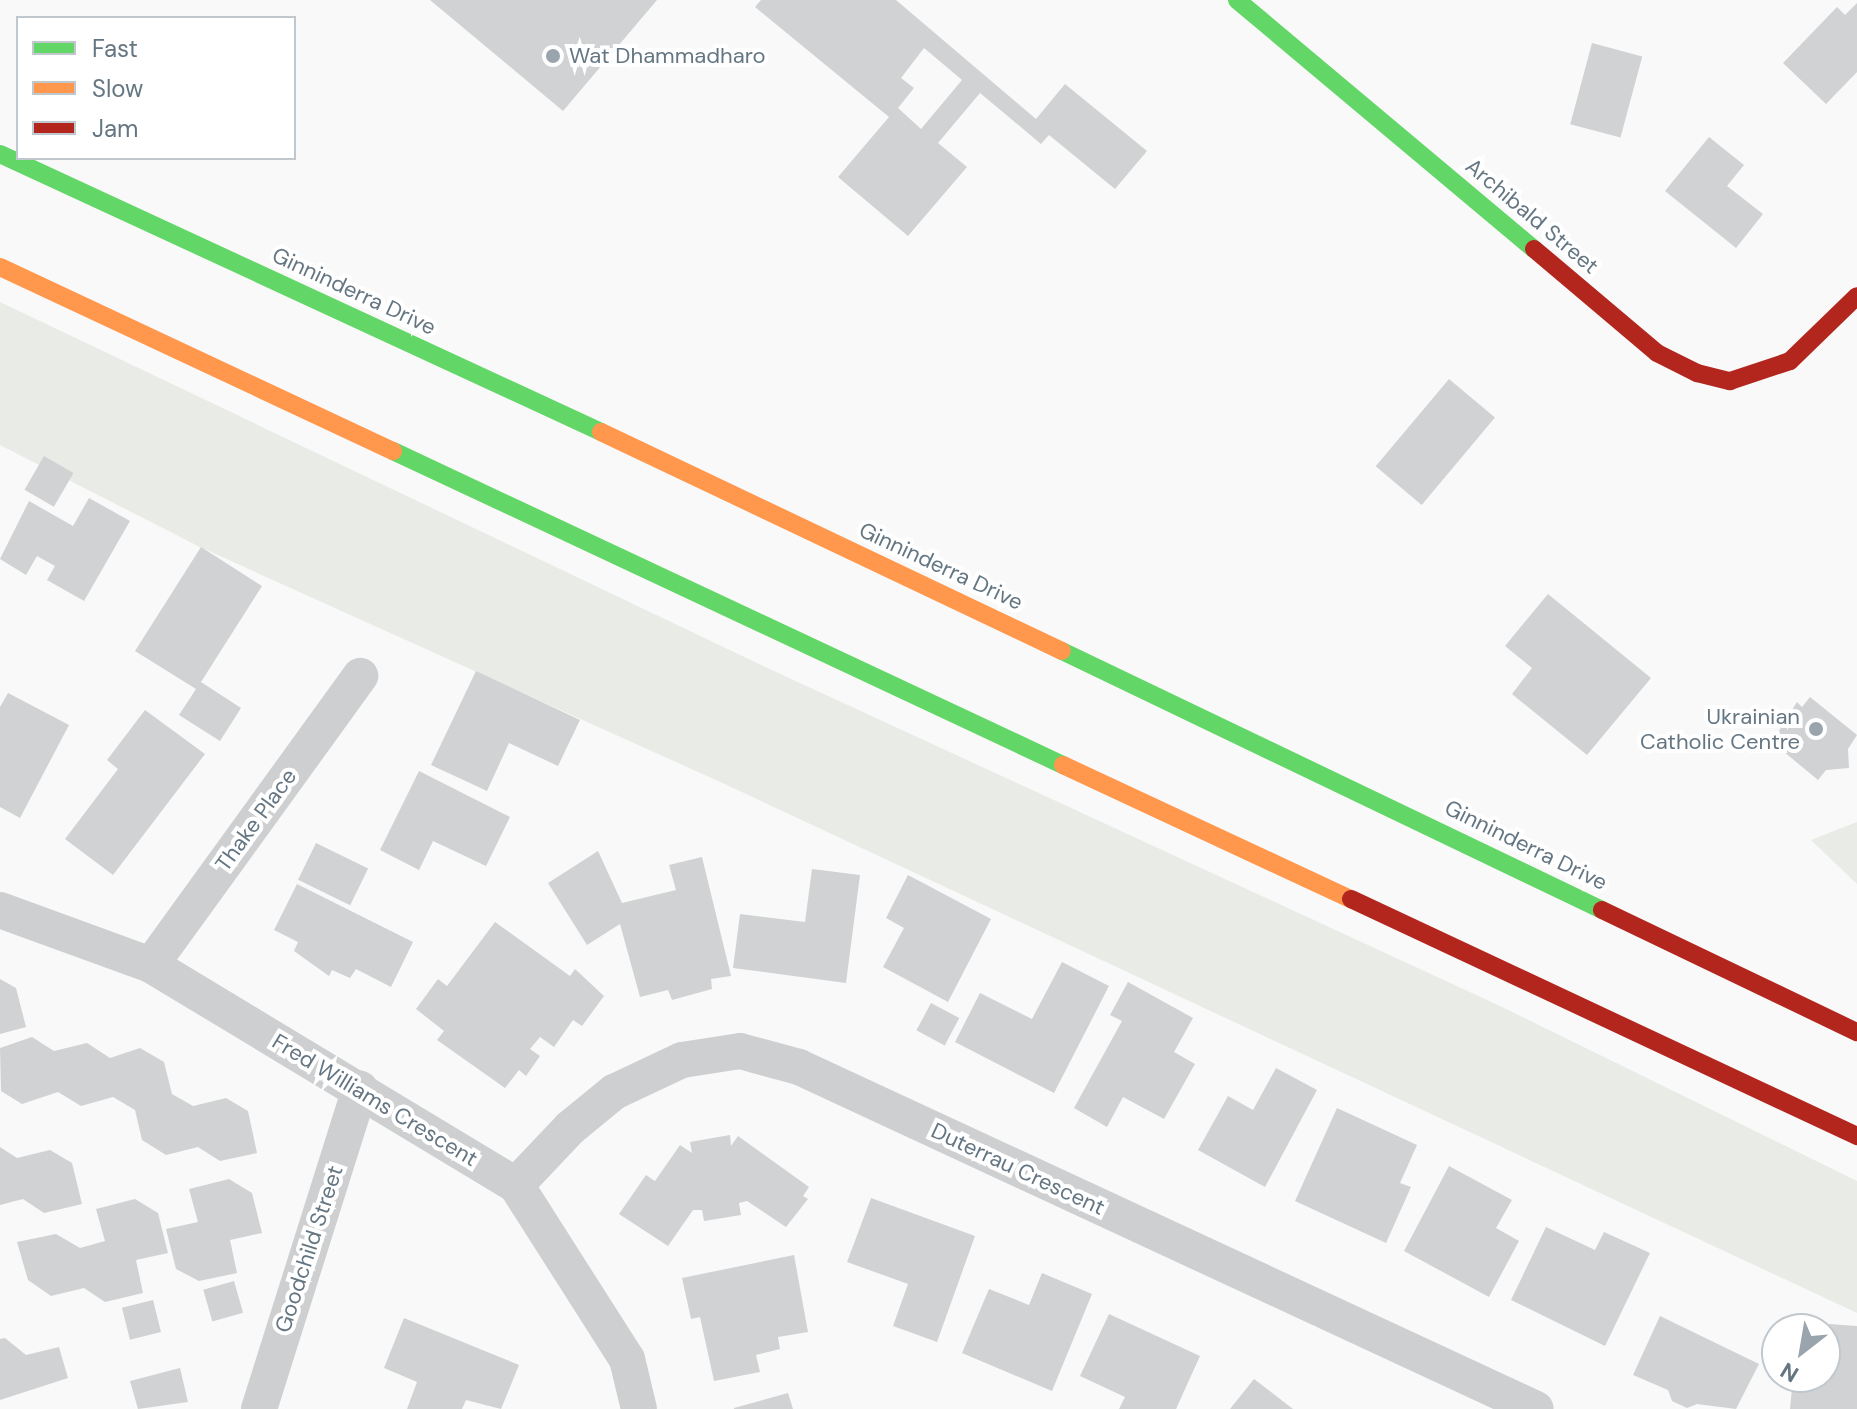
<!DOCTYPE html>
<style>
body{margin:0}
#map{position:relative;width:1857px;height:1409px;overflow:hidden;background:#f9f9f9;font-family:"DM Sans",sans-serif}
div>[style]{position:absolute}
.green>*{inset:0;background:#e8ebe6}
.building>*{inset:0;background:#d0d2d3;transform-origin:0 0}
.street>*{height:36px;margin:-18px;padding:0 18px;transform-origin:18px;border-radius:18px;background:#cecfd0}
.fast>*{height:18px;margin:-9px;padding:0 9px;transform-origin:9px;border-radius:9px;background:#63d668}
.slow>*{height:18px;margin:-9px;padding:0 9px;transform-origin:9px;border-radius:9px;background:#ff974d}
.jam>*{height:18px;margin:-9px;padding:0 9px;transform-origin:9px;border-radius:9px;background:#b3261e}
.dots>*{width:22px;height:22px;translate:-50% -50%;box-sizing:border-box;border:4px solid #fff;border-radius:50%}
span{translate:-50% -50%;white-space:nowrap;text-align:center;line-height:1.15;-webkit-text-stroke:8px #fff;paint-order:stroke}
.poi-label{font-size:22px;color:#657683}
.left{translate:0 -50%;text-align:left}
.right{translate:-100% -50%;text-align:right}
.street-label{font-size:22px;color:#657683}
.legend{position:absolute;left:16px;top:16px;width:280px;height:144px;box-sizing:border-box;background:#fff;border:2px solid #c1c8cd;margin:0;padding:10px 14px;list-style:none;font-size:24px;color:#657683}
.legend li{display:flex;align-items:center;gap:16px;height:40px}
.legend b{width:40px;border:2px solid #c1c8cd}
.north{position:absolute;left:1761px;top:1313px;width:80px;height:80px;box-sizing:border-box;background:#fff;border:2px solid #c1c8cd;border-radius:50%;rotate:211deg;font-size:22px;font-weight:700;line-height:32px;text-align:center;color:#657683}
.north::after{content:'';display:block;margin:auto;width:28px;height:36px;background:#99a4ac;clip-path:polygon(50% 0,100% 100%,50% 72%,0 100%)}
</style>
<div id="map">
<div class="green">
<i style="clip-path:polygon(0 302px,759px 664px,1500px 1006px,1857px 1181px,1857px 1313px,729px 786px,200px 547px,0 445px)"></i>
<i style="clip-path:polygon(1857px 822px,1857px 884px,1811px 840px)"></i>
</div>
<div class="building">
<i style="clip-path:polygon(430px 0,657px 0,563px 111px)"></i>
<i style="clip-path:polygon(evenodd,761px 0,896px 0,1036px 119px,1065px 84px,1147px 151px,1115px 189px,1049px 135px,1041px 144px,980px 93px,938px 143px,967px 167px,908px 236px,838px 177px,889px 117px,755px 7px,761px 0,924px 48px,962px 80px,921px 129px,898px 108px,914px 88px,901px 78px,924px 48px)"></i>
<i style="clip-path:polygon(1857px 3px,1857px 72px,1826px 104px,1783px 63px,1837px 7px,1845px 15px)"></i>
<i style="left:1592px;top:43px;width:52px;height:84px;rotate:15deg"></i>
<i style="clip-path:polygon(1709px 137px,1744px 165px,1727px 186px,1763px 214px,1736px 248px,1665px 191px)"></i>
<i style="left:1449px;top:379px;width:60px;height:114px;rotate:40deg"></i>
<i style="left:44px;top:456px;width:34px;height:39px;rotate:30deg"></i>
<i style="clip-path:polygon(89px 498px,130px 521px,84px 601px,47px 580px,55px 566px,37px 556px,26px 575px,0 559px,29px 501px,73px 526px)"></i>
<i style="clip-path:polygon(201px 547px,262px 586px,201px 682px,241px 708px,220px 741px,179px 715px,196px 689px,135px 651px)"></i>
<i style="clip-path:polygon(1548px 594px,1651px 678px,1587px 755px,1512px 694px,1532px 668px,1505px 646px)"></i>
<i style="clip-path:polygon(476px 671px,580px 720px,558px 766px,509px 743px,487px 791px,431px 765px)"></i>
<i style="clip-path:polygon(8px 693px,69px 725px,20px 818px,0 807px,0 707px)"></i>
<i style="clip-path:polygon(1810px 697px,1857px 735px,1848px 749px,1849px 768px,1826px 770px,1818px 780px,1772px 742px,1797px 702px,1802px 707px)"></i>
<i style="clip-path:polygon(145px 710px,205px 754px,113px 875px,65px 839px,118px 769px,107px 760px)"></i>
<i style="clip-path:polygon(419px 771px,510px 817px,486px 866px,433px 841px,419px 870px,380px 850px)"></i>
<i style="left:316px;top:843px;width:58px;height:41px;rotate:26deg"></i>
<i style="clip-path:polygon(598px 851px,622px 903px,676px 890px,669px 865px,702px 857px,731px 976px,711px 979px,712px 989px,672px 1000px,668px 990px,640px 997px,620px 924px,587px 945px,548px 883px)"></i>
<i style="clip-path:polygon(812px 869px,860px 875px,846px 983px,733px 968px,740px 914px,805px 922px)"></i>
<i style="clip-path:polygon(908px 875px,991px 919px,948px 1002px,883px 967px,904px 928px,886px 918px)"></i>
<i style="clip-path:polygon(297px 884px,413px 942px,391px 987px,356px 969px,350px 978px,332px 970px,329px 976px,294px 951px,298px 942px,274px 930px)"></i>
<i style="clip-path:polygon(495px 922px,570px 976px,575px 969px,604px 996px,582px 1026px,573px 1020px,554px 1047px,540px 1037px,530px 1049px,540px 1056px,526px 1076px,519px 1070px,505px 1088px,437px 1040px,444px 1031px,416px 1009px,438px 979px,447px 986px)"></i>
<i style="clip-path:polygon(1062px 962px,1109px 986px,1054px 1093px,955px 1042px,980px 993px,1032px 1019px)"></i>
<i style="clip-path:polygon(0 979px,16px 988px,26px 1027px,0 1034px)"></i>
<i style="clip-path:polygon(1128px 982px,1193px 1018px,1174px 1052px,1195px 1064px,1164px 1119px,1123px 1097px,1107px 1127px,1074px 1108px,1122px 1021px,1110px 1015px)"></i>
<i style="left:931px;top:1003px;width:32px;height:31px;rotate:28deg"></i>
<i style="clip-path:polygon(32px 1037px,54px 1051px,87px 1043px,110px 1058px,140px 1048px,164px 1062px,172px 1094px,193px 1106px,226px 1098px,248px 1111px,257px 1153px,220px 1161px,198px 1147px,166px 1155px,142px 1140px,135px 1110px,113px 1097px,81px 1106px,58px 1092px,22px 1104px,1px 1091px,0 1048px)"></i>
<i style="clip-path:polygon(1276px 1068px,1317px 1090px,1265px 1187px,1198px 1150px,1228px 1096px,1253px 1110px)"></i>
<i style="clip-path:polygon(1337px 1108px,1417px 1145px,1400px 1183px,1411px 1187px,1386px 1243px,1295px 1201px)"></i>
<i style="clip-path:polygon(730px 1135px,731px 1146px,738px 1136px,809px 1187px,803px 1196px,808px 1199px,786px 1227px,747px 1201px,739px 1203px,741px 1215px,704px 1221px,702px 1210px,693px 1210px,668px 1246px,619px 1214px,646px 1175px,655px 1181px,680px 1145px,692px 1153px,690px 1142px)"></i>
<i style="clip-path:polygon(0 1147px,17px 1158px,50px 1150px,72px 1163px,82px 1204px,44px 1213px,23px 1199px,0 1205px)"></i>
<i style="clip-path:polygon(1449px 1166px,1512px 1200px,1496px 1228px,1519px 1241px,1489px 1297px,1404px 1251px)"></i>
<i style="clip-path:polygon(229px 1179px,252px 1193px,262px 1233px,230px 1240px,237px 1273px,199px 1281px,176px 1269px,166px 1229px,198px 1222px,189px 1189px)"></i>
<i style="clip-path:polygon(871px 1198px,975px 1236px,937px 1342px,893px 1326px,908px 1284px,847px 1262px)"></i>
<i style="clip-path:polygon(135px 1199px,158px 1213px,168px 1253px,136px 1260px,143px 1293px,105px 1302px,84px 1288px,51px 1296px,28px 1280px,17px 1242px,56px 1234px,80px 1248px,105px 1241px,96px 1209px)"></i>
<i style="clip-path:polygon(1546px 1227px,1595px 1250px,1604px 1232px,1650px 1253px,1605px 1346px,1511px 1300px)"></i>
<i style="clip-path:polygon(794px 1255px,808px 1332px,778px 1337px,780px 1349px,756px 1355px,760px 1372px,714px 1381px,700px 1317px,691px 1319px,682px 1278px)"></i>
<i style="clip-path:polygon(1042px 1273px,1092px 1294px,1052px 1391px,962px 1353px,989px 1289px,1029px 1305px)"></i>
<i style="left:234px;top:1281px;width:33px;height:32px;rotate:74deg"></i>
<i style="left:153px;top:1300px;width:33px;height:32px;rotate:76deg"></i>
<i style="clip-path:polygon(1109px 1314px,1200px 1356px,1176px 1409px,1119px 1409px,1125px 1397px,1080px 1376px)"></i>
<i style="clip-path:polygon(1660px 1316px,1759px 1364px,1736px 1409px,1697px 1404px,1687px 1408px,1672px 1401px,1668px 1390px,1633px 1375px)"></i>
<i style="clip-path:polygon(404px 1318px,519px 1365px,501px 1409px,466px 1400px,462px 1409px,407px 1409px,417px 1382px,384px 1368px)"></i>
<i style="clip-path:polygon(1829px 1324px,1857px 1326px,1857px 1409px,1790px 1409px,1793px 1377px,1825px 1377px)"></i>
<i style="clip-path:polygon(5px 1338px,26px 1355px,59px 1347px,68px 1378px,0 1400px,0 1339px)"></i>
<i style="clip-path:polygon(180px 1368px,188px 1402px,138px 1409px,130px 1381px)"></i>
<i style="clip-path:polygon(1254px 1379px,1293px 1409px,1230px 1409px)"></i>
<i style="clip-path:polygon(788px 1393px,793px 1409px,734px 1409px,734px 1408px)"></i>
</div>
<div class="street">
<i style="left:0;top:910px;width:161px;rotate:20deg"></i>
<i style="left:151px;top:965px;width:426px;rotate:31.1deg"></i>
<i style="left:516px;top:1185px;width:206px;rotate:57.5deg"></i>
<i style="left:627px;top:1359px;width:51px;rotate:76.5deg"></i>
<i style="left:151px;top:965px;width:357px;rotate:-54.1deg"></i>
<i style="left:516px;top:1185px;width:79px;rotate:-46.5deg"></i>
<i style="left:570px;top:1128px;width:57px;rotate:-39.3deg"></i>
<i style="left:614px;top:1092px;width:75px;rotate:-25.2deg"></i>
<i style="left:682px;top:1060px;width:59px;rotate:-8.8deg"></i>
<i style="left:740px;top:1051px;width:61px;rotate:15.2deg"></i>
<i style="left:799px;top:1067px;width:812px;rotate:24.89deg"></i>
<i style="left:259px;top:1409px;width:336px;rotate:-72.5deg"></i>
</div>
<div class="fast">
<i style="left:1237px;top:0;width:388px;rotate:40deg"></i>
<i style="left:0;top:154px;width:662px;rotate:24.82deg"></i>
<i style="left:393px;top:451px;width:740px;rotate:25.11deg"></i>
<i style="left:1062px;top:651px;width:599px;rotate:25.62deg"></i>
</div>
<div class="slow">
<i style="left:0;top:267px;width:434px;rotate:25.1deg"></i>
<i style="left:601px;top:432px;width:510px;rotate:25.41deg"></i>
<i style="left:1063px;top:765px;width:318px;rotate:25deg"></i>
</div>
<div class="jam">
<i style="left:1534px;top:249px;width:161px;rotate:40.2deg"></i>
<i style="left:1657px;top:353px;width:45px;rotate:26.6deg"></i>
<i style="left:1697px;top:373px;width:34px;rotate:14deg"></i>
<i style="left:1730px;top:381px;width:63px;rotate:-18.4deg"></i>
<i style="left:1790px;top:361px;width:93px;rotate:-44.1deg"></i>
<i style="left:1351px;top:899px;width:559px;rotate:25.1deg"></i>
<i style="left:1602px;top:910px;width:283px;rotate:25.6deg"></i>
</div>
<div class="dots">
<i style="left:553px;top:56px;background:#99a4ac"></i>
<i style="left:1816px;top:729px;background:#99a4ac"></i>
</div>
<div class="poi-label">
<span class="left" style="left:569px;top:56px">Wat Dhammadharo</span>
<span class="right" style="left:1800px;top:729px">Ukrainian<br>Catholic Centre</span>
</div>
<div class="street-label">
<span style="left:1532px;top:216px;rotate:40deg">Archibald Street</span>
<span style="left:354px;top:291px;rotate:25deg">Ginninderra Drive</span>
<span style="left:941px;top:566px;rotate:25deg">Ginninderra Drive</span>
<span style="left:256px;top:820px;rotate:-54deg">Thake Place</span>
<span style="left:1526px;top:845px;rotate:26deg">Ginninderra Drive</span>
<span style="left:375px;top:1100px;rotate:31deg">Fred Williams Crescent</span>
<span style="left:1018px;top:1169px;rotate:25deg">Duterrau Crescent</span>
<span style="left:309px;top:1249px;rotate:-72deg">Goodchild Street</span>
</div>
<ul class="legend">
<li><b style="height:10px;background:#63d668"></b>Fast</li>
<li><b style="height:10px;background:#ff974d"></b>Slow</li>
<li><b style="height:10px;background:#b3261e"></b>Jam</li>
</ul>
<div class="north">N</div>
</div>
